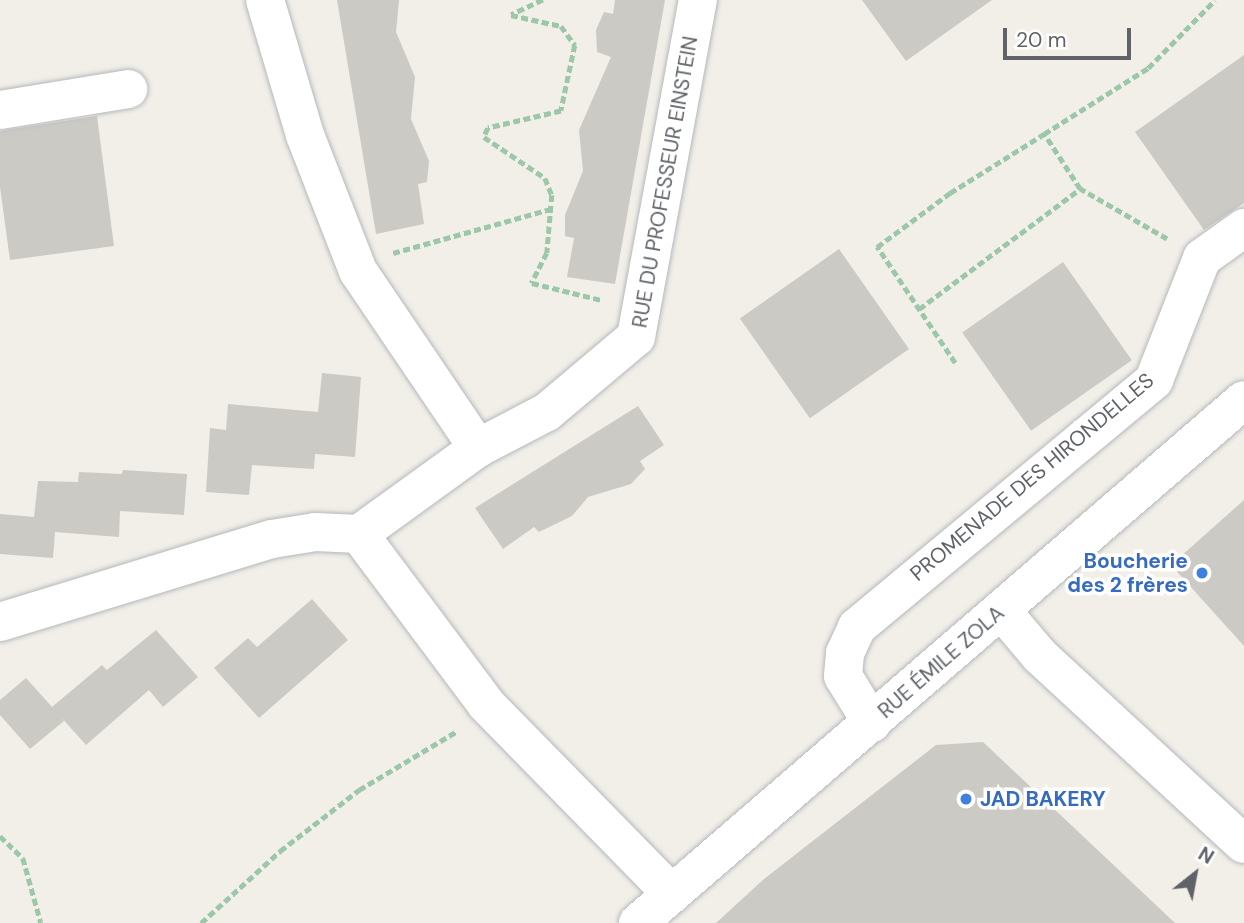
<!DOCTYPE html>
<meta charset="utf-8">
<style>
body{margin:0}
#map{position:relative;width:1244px;height:923px;overflow:hidden;background:#f1efe8;font-family:"DM Sans",sans-serif}
div>[style]{position:absolute}
.building>*{inset:0;background:#cccac5;transform-origin:0 0}
.path>*{height:4.5px;margin-top:-2.25px;transform-origin:0;background:repeating-linear-gradient(90deg,#9cc7a9 0 7px,transparent 0 10.5px)}
.roads{filter:drop-shadow(0 0 2px #b5b8bc) drop-shadow(0 0 2px #b5b8bc)}
.minor>*{height:38px;margin:-19px;padding:0 19px;transform-origin:19px;border-radius:19px;background:#fff}
.dots>*{width:19px;height:19px;translate:-50% -50%;box-sizing:border-box;border:4px solid #fff;border-radius:50%}
span{translate:-50% -50%;white-space:nowrap;text-align:center;line-height:1.15;-webkit-text-stroke:7px #fff;paint-order:stroke}
.street-label{font-size:21px;color:#5f6368}
.shop-label{font-size:21px;color:#366cbe;font-weight:700}
.right{translate:-100% -50%;text-align:right}
.left{translate:0 -50%;text-align:left}
.north{position:absolute;left:1160px;top:839px;width:70px;height:70px;-webkit-text-stroke:5px #fff;paint-order:stroke;rotate:31deg;font-size:19px;font-weight:700;line-height:28px;text-align:center;color:#5f6368}
.north::after{content:'';display:block;margin:auto;width:24px;height:32px;background:#5f6368;clip-path:polygon(50% 0,100% 100%,50% 72%,0 100%)}
.scale{position:absolute;left:1003px;top:28px;width:128px;height:32px;box-sizing:border-box;border:4px solid #5f6368;border-top:0;padding-left:9px;font-size:21px;line-height:24px;white-space:nowrap;color:#5f6368;-webkit-text-stroke:5px #fff;paint-order:stroke}
</style>
<div id="map">
<div class="building">
<i style="clip-path:polygon(337px 0,399px 0,396px 32px,415px 77px,411px 119px,429px 161px,427px 182px,418px 184px,424px 224px,376px 234px)"></i>
<i style="clip-path:polygon(615px 0,665px 0,615px 284px,567px 277px,574px 238px,565px 236px,565px 215px,583px 171px,579px 130px,611px 57px,597px 52px,596px 30px,604px 12px,613px 14px)"></i>
<i style="clip-path:polygon(862px 0,992px 0,906px 61px)"></i>
<i style="clip-path:polygon(1244px 55px,1244px 203px,1204px 230px,1135px 132px)"></i>
<i style="clip-path:polygon(97px 116px,114px 246px,10px 260px,0 187px,0 131px)"></i>
<i style="left:839px;top:249px;width:122px;height:121px;rotate:55deg"></i>
<i style="left:1063px;top:262px;width:120px;height:123px;rotate:55deg"></i>
<i style="clip-path:polygon(322px 373px,361px 377px,355px 457px,315px 454px,314px 469px,252px 465px,249px 495px,206px 492px,210px 428px,226px 430px,228px 404px,318px 412px)"></i>
<i style="clip-path:polygon(638px 406px,664px 445px,640px 461px,645px 469px,631px 484px,588px 497px,572px 516px,539px 532px,534px 527px,503px 549px,475px 508px)"></i>
<i style="clip-path:polygon(123px 470px,187px 474px,184px 515px,120px 511px,119px 537px,55px 532px,53px 558px,0 554px,0 514px,34px 517px,38px 481px,78px 482px,79px 472px,122px 474px)"></i>
<i style="clip-path:polygon(1244px 500px,1244px 646px,1171px 565px)"></i>
<i style="clip-path:polygon(312px 599px,348px 640px,259px 718px,214px 668px,248px 638px,257px 647px)"></i>
<i style="clip-path:polygon(156px 630px,198px 677px,163px 707px,149px 690px,86px 745px,61px 717px,64px 721px,30px 749px,0 715px,0 700px,26px 678px,52px 707px,102px 665px,107px 670px)"></i>
<i style="clip-path:polygon(983px 742px,1175px 923px,716px 923px,764px 879px,936px 745px)"></i>
</div>
<div class="path">
<i style="left:543px;top:0;width:35px;rotate:155deg"></i>
<i style="left:511px;top:15px;width:51px;rotate:12.4deg"></i>
<i style="left:561px;top:26px;width:24px;rotate:54deg"></i>
<i style="left:575px;top:45px;width:67px;rotate:102deg"></i>
<i style="left:561px;top:111px;width:75px;rotate:166.9deg"></i>
<i style="left:488px;top:128px;width:10px;rotate:114deg"></i>
<i style="left:484px;top:137px;width:73px;rotate:33.9deg"></i>
<i style="left:545px;top:178px;width:18px;rotate:68deg"></i>
<i style="left:552px;top:195px;width:58px;rotate:94.9deg"></i>
<i style="left:547px;top:253px;width:34px;rotate:117deg"></i>
<i style="left:532px;top:283px;width:71px;rotate:13.8deg"></i>
<i style="left:1167px;top:239px;width:100px;rotate:-150.1deg"></i>
<i style="left:1080px;top:189px;width:66px;rotate:-123.2deg"></i>
<i style="left:1044px;top:134px;width:123px;rotate:-32.4deg"></i>
<i style="left:1148px;top:68px;width:95px;rotate:-45.4deg"></i>
<i style="left:393px;top:253px;width:164px;rotate:-15.6deg"></i>
<i style="left:919px;top:309px;width:201px;rotate:-36.7deg"></i>
<i style="left:955px;top:363px;width:140px;rotate:-123.9deg"></i>
<i style="left:877px;top:247px;width:91px;rotate:-36.5deg"></i>
<i style="left:950px;top:193px;width:111px;rotate:-32.1deg"></i>
<i style="left:0;top:836px;width:32px;rotate:44deg"></i>
<i style="left:23px;top:858px;width:67px;rotate:74.5deg"></i>
<i style="left:201px;top:923px;width:107px;rotate:-42.3deg"></i>
<i style="left:280px;top:851px;width:100px;rotate:-37.7deg"></i>
<i style="left:359px;top:790px;width:114px;rotate:-31deg"></i>
</div>
<div class="roads">
<div class="minor">
<i style="left:265px;top:0;width:141px;rotate:73.5deg"></i>
<i style="left:305px;top:135px;width:146px;rotate:68.7deg"></i>
<i style="left:358px;top:271px;width:214px;rotate:55.9deg"></i>
<i style="left:0;top:110px;width:130px;rotate:-9.3deg"></i>
<i style="left:359px;top:534px;width:212px;rotate:53.2deg"></i>
<i style="left:486px;top:704px;width:266px;rotate:45.6deg"></i>
<i style="left:1001px;top:610px;width:60px;rotate:49.7deg"></i>
<i style="left:1040px;top:656px;width:277px;rotate:42.7deg"></i>
<i style="left:0;top:622px;width:284px;rotate:-17deg"></i>
<i style="left:272px;top:539px;width:44px;rotate:-9.2deg"></i>
<i style="left:315px;top:532px;width:44px;rotate:2.6deg"></i>
<i style="left:359px;top:534px;width:147px;rotate:-35.9deg"></i>
<i style="left:478px;top:448px;width:78px;rotate:-27.6deg"></i>
<i style="left:547px;top:412px;width:116px;rotate:-40.1deg"></i>
<i style="left:636px;top:337px;width:343px;rotate:-79.6deg"></i>
<i style="left:872px;top:723px;width:55px;rotate:-121.7deg"></i>
<i style="left:843px;top:676px;width:23px;rotate:-85deg"></i>
<i style="left:845px;top:653px;width:29px;rotate:-65deg"></i>
<i style="left:857px;top:627px;width:386px;rotate:-39.7deg"></i>
<i style="left:1154px;top:380px;width:131px;rotate:-68.5deg"></i>
<i style="left:1202px;top:258px;width:52px;rotate:-35.5deg"></i>
<i style="left:638px;top:923px;width:800px;rotate:-40.8deg"></i>
</div>
</div>
<div class="dots">
<i style="left:1202px;top:573px;background:#3f7fe0"></i>
<i style="left:966px;top:799px;background:#3f7fe0"></i>
</div>
<div class="street-label">
<span style="left:665px;top:182px;rotate:-80deg">RUE DU PROFESSEUR EINSTEIN</span>
<span style="left:1032px;top:477px;rotate:-40deg">PROMENADE DES HIRONDELLES</span>
<span style="left:941px;top:662px;rotate:-41deg">RUE ÉMILE ZOLA</span>
</div>
<div class="shop-label">
<span class="right" style="left:1188px;top:573px">Boucherie<br>des 2 frères</span>
<span class="left" style="left:980px;top:799px">JAD BAKERY</span>
</div>
<div class="north">N</div>
<div class="scale">20 m</div>
</div>
